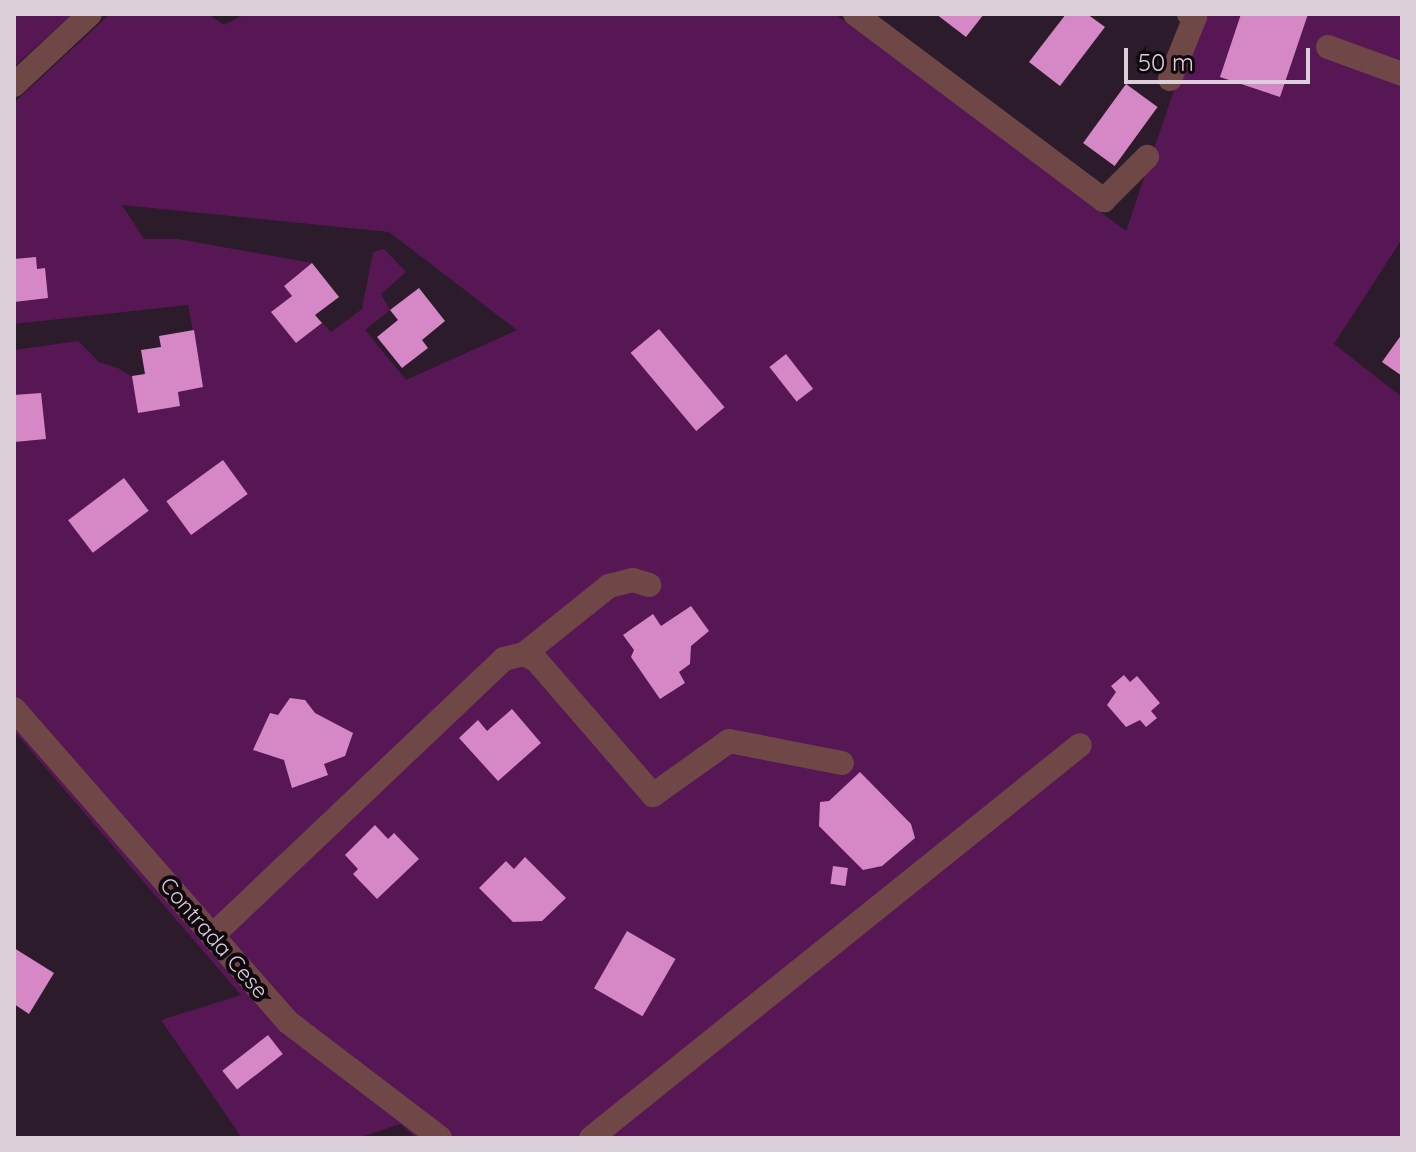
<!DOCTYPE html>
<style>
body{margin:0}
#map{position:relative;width:1416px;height:1152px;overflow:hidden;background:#2c1b2a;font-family:Quicksand,sans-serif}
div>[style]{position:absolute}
.green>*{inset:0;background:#571755}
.building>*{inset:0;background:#d687c5;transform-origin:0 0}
.minor>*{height:24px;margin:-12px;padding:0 12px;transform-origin:12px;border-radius:12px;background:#6f4747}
span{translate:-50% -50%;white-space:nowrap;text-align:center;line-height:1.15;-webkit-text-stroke:8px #10080f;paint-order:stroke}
.street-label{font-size:22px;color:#dbcfda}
.frame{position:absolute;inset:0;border:16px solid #dbcfda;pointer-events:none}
.scale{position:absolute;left:1124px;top:48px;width:186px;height:36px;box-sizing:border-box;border:4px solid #dbcfda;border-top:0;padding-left:10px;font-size:24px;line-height:28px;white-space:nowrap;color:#dbcfda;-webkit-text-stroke:6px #10080f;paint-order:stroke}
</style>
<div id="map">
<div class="green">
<i style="clip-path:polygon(14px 14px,72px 14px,14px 67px)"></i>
<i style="clip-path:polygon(evenodd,110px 14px,208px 14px,224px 25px,245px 14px,835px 14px,1126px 231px,1200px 14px,1402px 14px,1402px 239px,1334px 344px,1402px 397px,1402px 1138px,416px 1138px,400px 1124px,358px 1138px,242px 1138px,161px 1020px,241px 995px,14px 731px,14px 350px,78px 341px,99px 362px,118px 368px,180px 406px,178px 392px,203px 387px,188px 305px,14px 324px,14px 103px,110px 14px,122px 205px,389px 232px,517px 330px,406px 380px,365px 330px,390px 310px,381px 294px,406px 272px,384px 249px,373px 252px,362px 309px,331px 332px,322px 323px,296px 343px,272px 312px,292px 296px,284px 285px,312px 263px,178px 239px,144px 239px,122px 205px)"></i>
</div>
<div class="building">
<i style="clip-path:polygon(936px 14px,984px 14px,966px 37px)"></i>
<i style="clip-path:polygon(1066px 14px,1087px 14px,1105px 27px,1060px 86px,1029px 62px)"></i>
<i style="clip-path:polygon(1241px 14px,1308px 14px,1280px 97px,1220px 77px)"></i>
<i style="left:1126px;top:84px;width:39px;height:73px;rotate:36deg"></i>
<i style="clip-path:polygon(36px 257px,37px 269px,45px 268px,48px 298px,14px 302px,14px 259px)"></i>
<i style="clip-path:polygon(312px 263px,339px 297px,315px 315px,322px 323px,296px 343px,271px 312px,292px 296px,284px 286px)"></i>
<i style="clip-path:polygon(419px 288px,445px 321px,422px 340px,428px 348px,402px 368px,377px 337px,398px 320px,390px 310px)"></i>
<i style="left:659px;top:329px;width:102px;height:37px;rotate:50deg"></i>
<i style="clip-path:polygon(194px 330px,203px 387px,178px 392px,180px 406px,138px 413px,132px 376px,145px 374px,141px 350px,161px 347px,159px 336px)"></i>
<i style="clip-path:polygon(1402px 334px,1402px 376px,1382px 362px)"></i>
<i style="left:786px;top:354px;width:44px;height:21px;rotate:52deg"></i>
<i style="clip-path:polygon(41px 393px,46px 439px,14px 442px,14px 395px)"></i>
<i style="left:223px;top:460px;width:42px;height:70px;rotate:54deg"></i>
<i style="left:124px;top:478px;width:41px;height:70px;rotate:53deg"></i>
<i style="clip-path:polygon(691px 606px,709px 631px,691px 646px,690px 664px,679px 672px,685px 683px,660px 699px,631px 657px,634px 650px,623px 635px,653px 614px,661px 626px)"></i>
<i style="clip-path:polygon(1124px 675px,1130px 682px,1137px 676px,1160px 703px,1151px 711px,1157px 718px,1146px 727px,1140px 720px,1126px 727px,1107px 705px,1116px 692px,1111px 686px)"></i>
<i style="clip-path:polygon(290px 698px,305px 700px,315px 713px,353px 733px,345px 756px,324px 764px,328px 775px,292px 788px,284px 760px,253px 750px,270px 713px,278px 715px)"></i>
<i style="clip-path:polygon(512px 709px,541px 743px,498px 781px,459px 738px,478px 720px,487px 731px)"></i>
<i style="clip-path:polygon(860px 772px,911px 824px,915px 838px,882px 866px,863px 870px,819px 826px,820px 802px,829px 801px)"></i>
<i style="clip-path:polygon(375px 825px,388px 839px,394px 833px,419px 859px,377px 899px,353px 874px,358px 869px,345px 855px)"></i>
<i style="clip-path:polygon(525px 857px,566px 898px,542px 921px,513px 922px,479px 888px,506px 861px,514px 869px)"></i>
<i style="left:833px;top:866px;width:15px;height:18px;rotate:8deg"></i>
<i style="left:627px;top:931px;width:56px;height:66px;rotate:30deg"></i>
<i style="clip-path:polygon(14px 948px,54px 973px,29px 1014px,14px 1004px)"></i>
<i style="left:268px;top:1035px;width:24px;height:58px;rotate:52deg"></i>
</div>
<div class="minor">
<i style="left:855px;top:14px;width:311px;rotate:36.8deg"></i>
<i style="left:1104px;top:200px;width:61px;rotate:-45deg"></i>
<i style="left:1328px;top:47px;width:79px;rotate:20deg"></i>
<i style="left:1170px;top:79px;width:67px;rotate:-68deg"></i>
<i style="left:1195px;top:17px;width:7px;rotate:-153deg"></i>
<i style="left:14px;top:85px;width:104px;rotate:-43.1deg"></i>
<i style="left:524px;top:654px;width:109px;rotate:-38.7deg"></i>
<i style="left:609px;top:586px;width:25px;rotate:-14deg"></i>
<i style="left:633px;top:580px;width:17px;rotate:17deg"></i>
<i style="left:14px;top:709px;width:416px;rotate:48.8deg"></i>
<i style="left:288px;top:1022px;width:191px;rotate:37.3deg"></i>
<i style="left:212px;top:936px;width:402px;rotate:-43.5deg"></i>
<i style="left:504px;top:659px;width:21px;rotate:-14deg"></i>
<i style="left:524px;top:654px;width:13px;rotate:27deg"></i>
<i style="left:536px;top:660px;width:179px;rotate:49.1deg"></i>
<i style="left:653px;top:795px;width:93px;rotate:-35.4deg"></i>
<i style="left:729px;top:741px;width:115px;rotate:11deg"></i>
<i style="left:591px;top:1138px;width:627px;rotate:-38.79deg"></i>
</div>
<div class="street-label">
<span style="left:214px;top:938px;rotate:49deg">Contrada Cese</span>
</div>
<div class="frame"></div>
<div class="scale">50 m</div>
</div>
